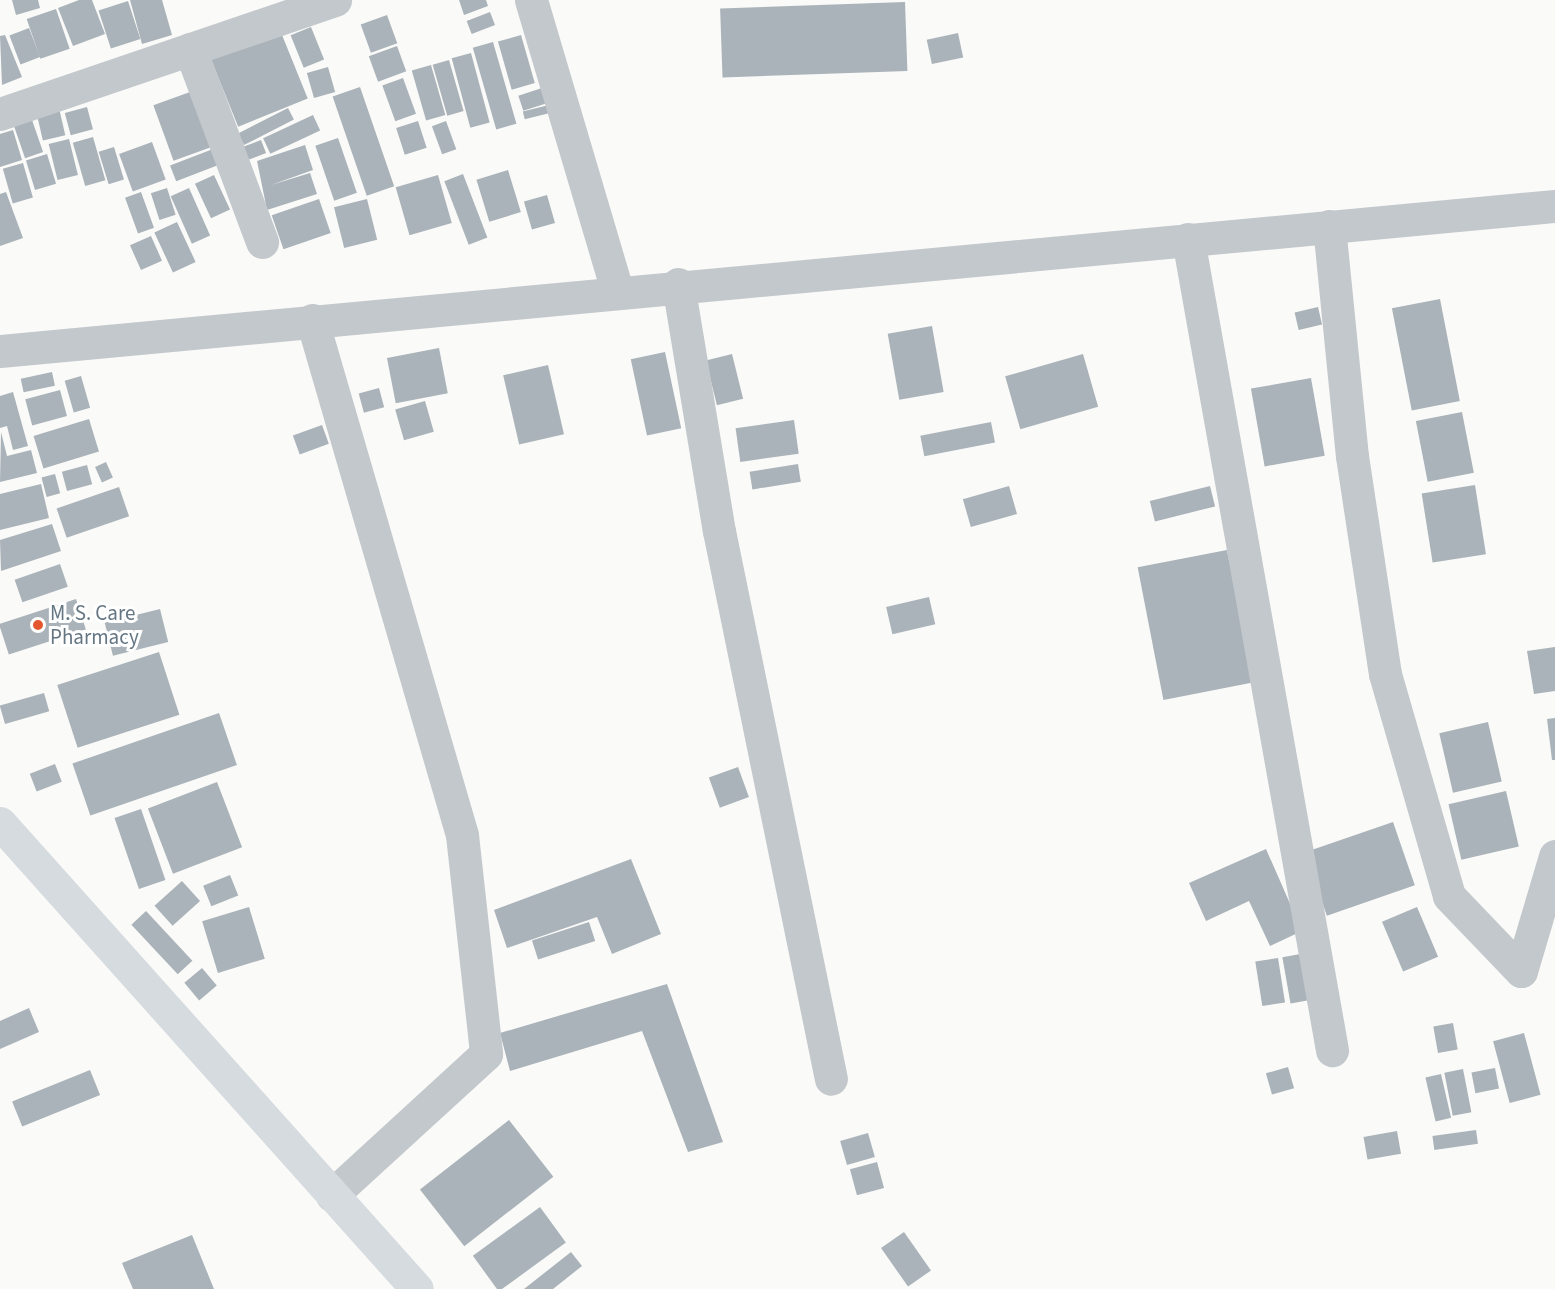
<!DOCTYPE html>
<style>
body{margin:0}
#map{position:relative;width:1555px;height:1289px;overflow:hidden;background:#fafaf8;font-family:"Source Sans 3",sans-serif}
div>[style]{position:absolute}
.building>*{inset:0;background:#aab3b9;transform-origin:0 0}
.minor>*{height:33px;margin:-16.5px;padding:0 16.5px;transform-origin:16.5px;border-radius:16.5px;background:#c3c8cc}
.major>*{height:33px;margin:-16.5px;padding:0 16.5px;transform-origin:16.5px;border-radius:16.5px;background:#d6dbdf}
.dots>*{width:16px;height:16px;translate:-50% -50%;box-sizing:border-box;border:3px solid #fff;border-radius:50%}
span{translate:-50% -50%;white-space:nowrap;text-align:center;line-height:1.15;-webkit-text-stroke:6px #fff;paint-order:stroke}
.poi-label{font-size:21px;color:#657683}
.left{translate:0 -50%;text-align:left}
</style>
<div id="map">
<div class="building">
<i style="clip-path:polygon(12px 0,38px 0,40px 8px,16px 15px)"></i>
<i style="clip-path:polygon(79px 0,92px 0,105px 34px,73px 46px,58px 8px)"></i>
<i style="clip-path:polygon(130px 0,162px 0,172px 35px,142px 44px)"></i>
<i style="clip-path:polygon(459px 0,486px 0,488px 6px,464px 15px)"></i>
<i style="left:128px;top:1px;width:40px;height:31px;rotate:72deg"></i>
<i style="left:905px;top:2px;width:69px;height:185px;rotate:88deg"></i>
<i style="left:56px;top:9px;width:42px;height:31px;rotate:71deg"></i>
<i style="left:490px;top:12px;width:14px;height:25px;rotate:69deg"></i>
<i style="left:387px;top:15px;width:30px;height:28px;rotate:70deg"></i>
<i style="left:311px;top:27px;width:35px;height:22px;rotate:68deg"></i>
<i style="left:29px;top:28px;width:31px;height:21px;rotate:69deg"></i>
<i style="left:280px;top:30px;width:74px;height:75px;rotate:68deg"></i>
<i style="left:958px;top:33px;width:25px;height:32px;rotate:78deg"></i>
<i style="clip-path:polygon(5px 35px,22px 77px,2px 85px,0 36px)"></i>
<i style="left:521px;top:35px;width:50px;height:24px;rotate:74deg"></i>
<i style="left:493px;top:42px;width:85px;height:21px;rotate:74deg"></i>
<i style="left:397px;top:46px;width:27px;height:30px;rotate:70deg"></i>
<i style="left:471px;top:53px;width:72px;height:20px;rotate:75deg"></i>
<i style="left:449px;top:60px;width:53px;height:17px;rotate:74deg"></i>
<i style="left:431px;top:65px;width:52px;height:20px;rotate:74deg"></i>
<i style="left:328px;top:67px;width:26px;height:22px;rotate:74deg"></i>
<i style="left:403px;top:78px;width:38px;height:22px;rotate:70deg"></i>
<i style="left:360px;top:87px;width:105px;height:29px;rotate:71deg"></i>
<i style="left:545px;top:87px;width:16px;height:28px;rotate:72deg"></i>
<i style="left:190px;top:92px;width:59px;height:39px;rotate:70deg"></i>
<i style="left:549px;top:105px;width:8px;height:27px;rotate:76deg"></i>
<i style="left:87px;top:107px;width:23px;height:23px;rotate:75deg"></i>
<i style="left:59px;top:108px;width:28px;height:23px;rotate:77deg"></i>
<i style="left:288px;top:108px;width:13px;height:56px;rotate:63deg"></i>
<i style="left:313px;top:115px;width:17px;height:55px;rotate:65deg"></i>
<i style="left:31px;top:117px;width:37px;height:19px;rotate:71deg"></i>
<i style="left:418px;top:121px;width:28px;height:23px;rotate:72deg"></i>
<i style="left:446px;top:121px;width:30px;height:15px;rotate:70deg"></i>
<i style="clip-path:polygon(13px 130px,22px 160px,0 167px,0 134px)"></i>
<i style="left:93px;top:137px;width:45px;height:21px;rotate:74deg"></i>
<i style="left:338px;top:138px;width:58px;height:24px;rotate:71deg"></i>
<i style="left:69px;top:139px;width:37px;height:21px;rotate:76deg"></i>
<i style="left:261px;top:140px;width:14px;height:21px;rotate:69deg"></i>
<i style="left:152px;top:142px;width:40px;height:35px;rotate:70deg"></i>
<i style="clip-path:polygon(305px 145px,313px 170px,271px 185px,310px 173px,317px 194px,267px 210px,257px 161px)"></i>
<i style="left:114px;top:147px;width:34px;height:16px;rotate:73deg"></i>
<i style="left:213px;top:149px;width:17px;height:46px;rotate:69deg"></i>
<i style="left:47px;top:154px;width:31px;height:22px;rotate:73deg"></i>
<i style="left:23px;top:163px;width:36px;height:21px;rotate:74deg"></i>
<i style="left:508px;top:170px;width:44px;height:33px;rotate:73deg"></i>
<i style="left:463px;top:174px;width:68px;height:20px;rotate:69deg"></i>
<i style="left:214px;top:175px;width:38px;height:21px;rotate:65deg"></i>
<i style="left:438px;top:175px;width:50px;height:44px;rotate:74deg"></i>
<i style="left:167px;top:188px;width:28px;height:17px;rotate:72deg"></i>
<i style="left:189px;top:188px;width:52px;height:20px;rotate:66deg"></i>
<i style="clip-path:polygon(6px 192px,23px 238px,0 246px,0 194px)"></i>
<i style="left:141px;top:192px;width:38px;height:17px;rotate:70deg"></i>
<i style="left:547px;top:195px;width:29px;height:24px;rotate:74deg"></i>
<i style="left:319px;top:199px;width:36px;height:50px;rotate:71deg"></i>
<i style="left:367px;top:199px;width:42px;height:34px;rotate:76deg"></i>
<i style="left:177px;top:222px;width:44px;height:25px;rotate:65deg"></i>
<i style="left:151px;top:236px;width:27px;height:23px;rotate:66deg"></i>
<i style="left:1440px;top:299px;width:104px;height:49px;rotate:79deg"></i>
<i style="left:1318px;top:307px;width:18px;height:24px;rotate:77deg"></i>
<i style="left:932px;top:326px;width:67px;height:45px;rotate:80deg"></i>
<i style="left:439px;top:348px;width:46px;height:53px;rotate:79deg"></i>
<i style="left:665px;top:352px;width:78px;height:35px;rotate:78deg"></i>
<i style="left:732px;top:354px;width:46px;height:27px;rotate:76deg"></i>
<i style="left:1083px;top:354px;width:55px;height:81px;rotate:74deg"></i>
<i style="left:548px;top:365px;width:71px;height:46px;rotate:77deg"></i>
<i style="left:52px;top:372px;width:14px;height:32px;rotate:78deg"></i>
<i style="left:81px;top:376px;width:33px;height:17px;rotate:74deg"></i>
<i style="left:1311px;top:378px;width:79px;height:61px;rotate:80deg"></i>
<i style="left:379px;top:388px;width:20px;height:21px;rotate:75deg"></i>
<i style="left:60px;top:390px;width:27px;height:36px;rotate:75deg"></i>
<i style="clip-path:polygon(13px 392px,28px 446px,13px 450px,7px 426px,0 428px,0 396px)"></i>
<i style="left:425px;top:401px;width:32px;height:31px;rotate:74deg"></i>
<i style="left:1462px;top:412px;width:62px;height:47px;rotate:79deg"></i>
<i style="left:89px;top:419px;width:34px;height:58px;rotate:73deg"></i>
<i style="left:794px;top:420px;width:34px;height:59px;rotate:82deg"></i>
<i style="left:991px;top:422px;width:21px;height:72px;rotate:79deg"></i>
<i style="left:322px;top:425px;width:20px;height:31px;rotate:70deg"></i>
<i style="clip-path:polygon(1px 432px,7px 456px,31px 450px,37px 473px,0 482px)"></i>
<i style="left:106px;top:462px;width:17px;height:12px;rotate:66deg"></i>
<i style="left:798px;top:464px;width:18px;height:49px;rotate:81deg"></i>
<i style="left:87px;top:465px;width:20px;height:26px;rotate:75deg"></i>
<i style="left:55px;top:474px;width:20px;height:14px;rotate:75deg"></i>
<i style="clip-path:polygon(41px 484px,49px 518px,0 530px,0 494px)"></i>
<i style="left:1475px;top:485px;width:70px;height:54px;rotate:81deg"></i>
<i style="left:1009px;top:486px;width:29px;height:48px;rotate:74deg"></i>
<i style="left:1210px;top:486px;width:21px;height:62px;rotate:76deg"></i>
<i style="left:119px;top:487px;width:31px;height:66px;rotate:71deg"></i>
<i style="clip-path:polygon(52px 524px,61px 551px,1px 571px,0 540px)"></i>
<i style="left:1227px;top:550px;width:135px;height:91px;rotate:79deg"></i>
<i style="left:60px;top:564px;width:24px;height:48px;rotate:71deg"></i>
<i style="left:929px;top:597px;width:28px;height:44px;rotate:77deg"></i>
<i style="left:76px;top:599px;width:32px;height:81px;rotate:72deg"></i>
<i style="left:160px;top:609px;width:34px;height:57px;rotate:76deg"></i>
<i style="clip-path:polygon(1555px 647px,1555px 691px,1534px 694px,1527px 651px)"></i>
<i style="left:159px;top:652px;width:66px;height:107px;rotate:72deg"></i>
<i style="left:44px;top:693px;width:19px;height:46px;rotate:74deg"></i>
<i style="left:219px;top:713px;width:55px;height:155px;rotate:71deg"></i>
<i style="clip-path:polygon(1555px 718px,1555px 760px,1552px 760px,1547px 719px)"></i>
<i style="left:1488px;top:722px;width:61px;height:50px;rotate:77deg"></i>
<i style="left:55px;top:764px;width:19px;height:27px;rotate:69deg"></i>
<i style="left:738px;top:767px;width:32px;height:31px;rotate:70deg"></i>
<i style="left:217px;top:782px;width:70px;height:74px;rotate:69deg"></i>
<i style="left:1506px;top:791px;width:57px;height:59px;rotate:77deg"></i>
<i style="left:141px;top:809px;width:75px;height:28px;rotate:71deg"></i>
<i style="left:1393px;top:822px;width:67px;height:93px;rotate:71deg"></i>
<i style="clip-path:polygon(1266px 849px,1302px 931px,1270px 946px,1249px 901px,1206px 921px,1189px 883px)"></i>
<i style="clip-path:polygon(631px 859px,661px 934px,612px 954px,597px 917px,507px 948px,494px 910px)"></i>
<i style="left:230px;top:875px;width:22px;height:29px;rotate:68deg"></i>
<i style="left:182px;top:881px;width:27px;height:37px;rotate:48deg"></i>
<i style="left:249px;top:907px;width:54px;height:49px;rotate:73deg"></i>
<i style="left:1417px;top:907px;width:54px;height:38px;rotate:67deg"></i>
<i style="left:146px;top:911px;width:68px;height:20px;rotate:47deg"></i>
<i style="left:589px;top:922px;width:20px;height:60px;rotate:72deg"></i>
<i style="left:1306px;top:953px;width:47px;height:24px;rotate:80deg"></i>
<i style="left:1278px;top:958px;width:45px;height:23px;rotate:81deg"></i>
<i style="left:202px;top:968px;width:23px;height:23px;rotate:50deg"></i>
<i style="clip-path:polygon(667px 984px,723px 1142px,688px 1152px,642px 1031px,510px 1071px,500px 1033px)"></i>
<i style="clip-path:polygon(29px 1008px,39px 1032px,0 1049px,0 1021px)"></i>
<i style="left:1453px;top:1023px;width:27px;height:20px;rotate:80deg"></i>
<i style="left:1524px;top:1033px;width:64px;height:32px;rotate:75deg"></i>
<i style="left:1288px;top:1067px;width:22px;height:23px;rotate:74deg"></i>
<i style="left:1495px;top:1068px;width:21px;height:24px;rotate:79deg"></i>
<i style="left:1463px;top:1069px;width:44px;height:19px;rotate:79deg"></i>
<i style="left:90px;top:1070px;width:27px;height:84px;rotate:68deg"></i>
<i style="left:1441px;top:1074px;width:45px;height:16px;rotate:77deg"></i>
<i style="left:509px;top:1120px;width:72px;height:113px;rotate:52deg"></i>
<i style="left:1476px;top:1130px;width:14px;height:44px;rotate:82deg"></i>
<i style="left:1397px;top:1131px;width:23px;height:34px;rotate:80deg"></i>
<i style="left:868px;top:1133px;width:25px;height:29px;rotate:74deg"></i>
<i style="left:877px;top:1162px;width:27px;height:28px;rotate:75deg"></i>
<i style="left:540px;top:1207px;width:44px;height:83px;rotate:54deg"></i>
<i style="left:904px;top:1232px;width:47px;height:28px;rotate:55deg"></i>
<i style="clip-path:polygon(192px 1235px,214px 1289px,133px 1289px,122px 1263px)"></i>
<i style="clip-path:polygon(571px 1252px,582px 1266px,553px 1289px,524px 1289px)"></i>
</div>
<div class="minor">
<i style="left:531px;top:0;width:302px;rotate:73.5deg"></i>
<i style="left:190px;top:49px;width:206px;rotate:69.5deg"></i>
<i style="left:0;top:114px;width:354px;rotate:-18.8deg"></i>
<i style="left:1329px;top:226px;width:231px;rotate:84.3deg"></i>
<i style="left:1352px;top:456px;width:220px;rotate:81.4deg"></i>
<i style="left:1385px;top:674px;width:231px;rotate:73.9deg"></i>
<i style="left:1449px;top:896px;width:104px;rotate:46.2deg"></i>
<i style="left:1521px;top:971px;width:120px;rotate:-73.5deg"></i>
<i style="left:1188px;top:239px;width:824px;rotate:79.93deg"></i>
<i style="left:678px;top:284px;width:250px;rotate:80.6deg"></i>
<i style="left:719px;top:531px;width:559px;rotate:78.45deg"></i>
<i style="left:312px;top:320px;width:536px;rotate:73.76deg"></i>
<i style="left:462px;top:835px;width:220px;rotate:83.7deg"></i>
<i style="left:486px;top:1054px;width:209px;rotate:137.5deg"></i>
<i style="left:0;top:351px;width:1562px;rotate:-5.33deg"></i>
</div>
<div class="major">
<i style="left:0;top:823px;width:625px;rotate:48.18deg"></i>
</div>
<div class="dots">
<i style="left:38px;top:625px;background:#e4572e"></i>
</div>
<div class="poi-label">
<span class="left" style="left:50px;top:625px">M. S. Care<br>Pharmacy</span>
</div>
</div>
